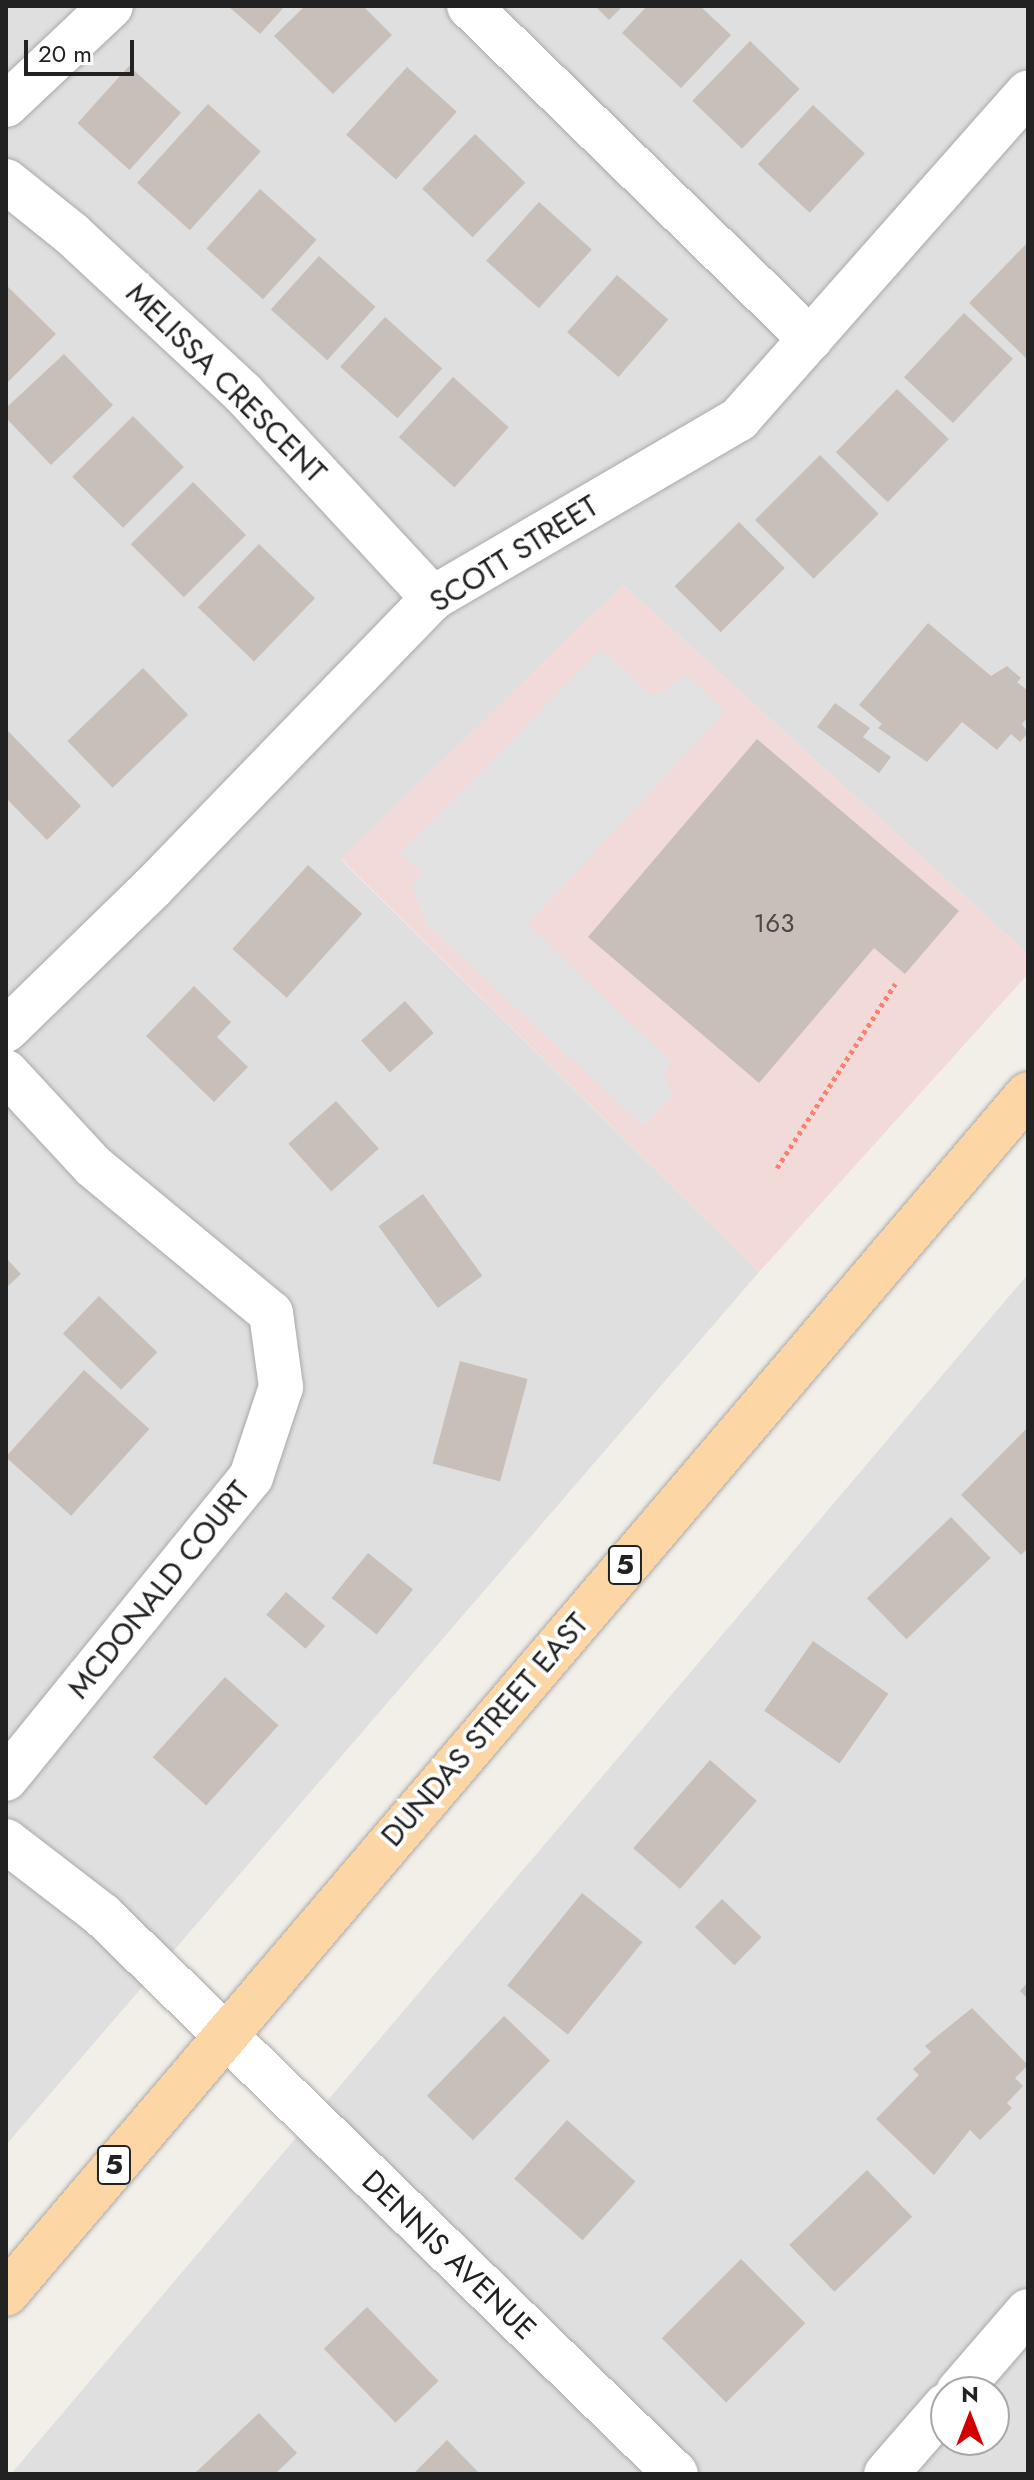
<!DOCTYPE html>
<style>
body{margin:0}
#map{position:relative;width:1034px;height:2480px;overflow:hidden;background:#f2efe9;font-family:Jost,sans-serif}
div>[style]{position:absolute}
.residential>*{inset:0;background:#e0dfdf}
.commercial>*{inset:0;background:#f2dad9}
.parking>*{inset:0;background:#e2e2e2}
.building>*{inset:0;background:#c7bfb8;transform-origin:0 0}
.path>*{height:5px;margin-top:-2.5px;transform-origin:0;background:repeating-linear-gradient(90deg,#fa8072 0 4px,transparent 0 8px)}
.roads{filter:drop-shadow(0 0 2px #a9a9a9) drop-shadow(0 0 2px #a9a9a9)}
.minor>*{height:44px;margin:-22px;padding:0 22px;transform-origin:22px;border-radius:22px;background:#fff}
.major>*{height:44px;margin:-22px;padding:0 22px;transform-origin:22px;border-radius:22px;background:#fcd6a4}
span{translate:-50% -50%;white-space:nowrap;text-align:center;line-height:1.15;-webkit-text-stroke:8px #fff;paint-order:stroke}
.number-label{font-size:26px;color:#4b4948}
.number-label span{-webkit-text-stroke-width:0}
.shield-label span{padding:2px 6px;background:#fff;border:2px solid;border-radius:6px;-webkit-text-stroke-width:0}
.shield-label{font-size:28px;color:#222;font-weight:700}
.street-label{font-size:30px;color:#222}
.frame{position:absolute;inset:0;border:8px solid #222;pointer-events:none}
.north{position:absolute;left:930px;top:2376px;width:80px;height:80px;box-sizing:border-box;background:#fff;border:2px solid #a7a7a7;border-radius:50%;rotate:0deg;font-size:22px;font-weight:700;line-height:32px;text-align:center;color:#222}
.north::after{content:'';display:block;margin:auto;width:28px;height:36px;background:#d40000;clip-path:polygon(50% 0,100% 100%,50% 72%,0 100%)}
.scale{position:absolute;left:24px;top:40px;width:110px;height:36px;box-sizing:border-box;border:4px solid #222;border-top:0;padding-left:10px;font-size:24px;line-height:28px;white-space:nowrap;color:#222;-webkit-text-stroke:6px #fff;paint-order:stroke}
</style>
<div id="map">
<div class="residential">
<i style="clip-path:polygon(6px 6px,1028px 6px,1028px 954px,623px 585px,341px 860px,759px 1272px,6px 2145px)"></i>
<i style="clip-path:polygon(evenodd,1028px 1274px,1028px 2474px,11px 2474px,1028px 1274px,946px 2392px,994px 2392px,994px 2440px,946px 2440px,946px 2392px)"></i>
</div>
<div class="commercial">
<i style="clip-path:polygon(623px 585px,1028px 954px,1028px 974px,759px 1272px,341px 859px)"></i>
</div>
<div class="parking">
<i style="clip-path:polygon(601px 649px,653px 696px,687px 675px,725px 712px,528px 924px,671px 1062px,664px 1075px,673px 1096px,643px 1126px,427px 925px,411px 887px,422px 872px,399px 854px)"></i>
</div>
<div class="building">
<i style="clip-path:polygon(228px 6px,285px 6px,260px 34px)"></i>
<i style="clip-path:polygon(305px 6px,363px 6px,392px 35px,333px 94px,274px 36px)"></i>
<i style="clip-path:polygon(595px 6px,623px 6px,609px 20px)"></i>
<i style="clip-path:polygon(647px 6px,700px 6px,731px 35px,681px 88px,622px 33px)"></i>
<i style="left:750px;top:41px;width:69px;height:83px;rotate:44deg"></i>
<i style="left:129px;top:66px;width:70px;height:77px;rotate:42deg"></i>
<i style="left:407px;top:67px;width:67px;height:91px;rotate:42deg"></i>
<i style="left:208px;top:104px;width:71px;height:106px;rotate:42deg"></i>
<i style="left:813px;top:105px;width:71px;height:81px;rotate:43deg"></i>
<i style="left:475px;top:134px;width:70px;height:76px;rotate:44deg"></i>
<i style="left:260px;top:189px;width:76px;height:80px;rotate:42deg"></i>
<i style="left:539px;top:202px;width:71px;height:79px;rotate:42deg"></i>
<i style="clip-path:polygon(1028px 242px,1028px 360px,969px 303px)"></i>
<i style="left:319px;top:256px;width:76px;height:72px;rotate:42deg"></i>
<i style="left:617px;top:275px;width:68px;height:76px;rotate:41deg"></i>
<i style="clip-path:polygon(6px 285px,56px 334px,6px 384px)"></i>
<i style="left:964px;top:313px;width:67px;height:88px;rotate:43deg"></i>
<i style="left:385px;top:317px;width:77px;height:67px;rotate:42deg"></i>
<i style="clip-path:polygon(64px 354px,113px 405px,51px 465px,6px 418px,6px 408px)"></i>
<i style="left:453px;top:377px;width:75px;height:81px;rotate:42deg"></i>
<i style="left:897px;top:389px;width:72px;height:88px;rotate:44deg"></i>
<i style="left:133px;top:416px;width:72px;height:86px;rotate:45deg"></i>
<i style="left:820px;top:455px;width:83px;height:92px;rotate:45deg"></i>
<i style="left:193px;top:482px;width:75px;height:88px;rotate:45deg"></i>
<i style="left:739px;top:522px;width:65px;height:91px;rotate:45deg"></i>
<i style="left:259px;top:544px;width:78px;height:88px;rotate:44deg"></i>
<i style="clip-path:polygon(928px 623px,991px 676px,1007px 666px,1021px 678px,1017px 682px,1028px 691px,1028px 717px,1022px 724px,1028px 733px,1020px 742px,1011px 734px,997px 750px,962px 722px,927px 762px,878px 728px,882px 724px,859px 705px)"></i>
<i style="left:143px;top:668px;width:65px;height:105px;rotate:46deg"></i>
<i style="clip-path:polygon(835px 703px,870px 728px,863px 737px,891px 757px,879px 773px,817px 727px)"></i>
<i style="clip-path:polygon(8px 731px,81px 806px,47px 840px,6px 798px)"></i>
<i style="clip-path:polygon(757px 739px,959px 911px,905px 974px,874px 948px,759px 1083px,588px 937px)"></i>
<i style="left:308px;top:865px;width:73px;height:113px;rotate:42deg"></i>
<i style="clip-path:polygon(194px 986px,231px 1022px,217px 1037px,248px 1067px,214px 1102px,146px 1036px)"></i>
<i style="left:405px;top:1001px;width:43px;height:59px;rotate:48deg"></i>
<i style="left:336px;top:1101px;width:64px;height:64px;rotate:48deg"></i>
<i style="left:423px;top:1194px;width:101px;height:55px;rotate:54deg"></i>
<i style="clip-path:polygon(6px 1258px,21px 1274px,6px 1288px)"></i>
<i style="left:99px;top:1296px;width:81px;height:52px;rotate:44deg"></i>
<i style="left:460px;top:1361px;width:70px;height:106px;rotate:15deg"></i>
<i style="left:84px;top:1370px;width:88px;height:117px;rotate:42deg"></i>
<i style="clip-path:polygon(1028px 1427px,1028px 1548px,1021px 1555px,961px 1495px)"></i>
<i style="left:951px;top:1517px;width:57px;height:117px;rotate:46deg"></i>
<i style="left:368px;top:1553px;width:58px;height:58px;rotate:39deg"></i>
<i style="left:286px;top:1592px;width:52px;height:30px;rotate:41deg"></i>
<i style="left:813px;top:1641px;width:92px;height:85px;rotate:35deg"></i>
<i style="left:225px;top:1677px;width:72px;height:108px;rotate:42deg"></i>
<i style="left:710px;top:1760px;width:62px;height:117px;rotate:41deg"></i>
<i style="left:582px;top:1893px;width:78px;height:119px;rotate:39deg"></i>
<i style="left:722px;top:1899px;width:55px;height:39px;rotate:44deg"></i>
<i style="clip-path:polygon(1028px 1982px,1028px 1999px,1020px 1991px)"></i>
<i style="clip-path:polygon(972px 2008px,1028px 2065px,1015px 2078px,1023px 2086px,1007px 2103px,1012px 2108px,980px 2140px,970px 2130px,934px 2175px,876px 2119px,919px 2075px,913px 2069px,931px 2052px,925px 2046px)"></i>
<i style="left:504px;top:2016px;width:64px;height:111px;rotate:44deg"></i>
<i style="left:567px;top:2120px;width:92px;height:79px;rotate:42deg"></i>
<i style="left:867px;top:2170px;width:65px;height:108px;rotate:46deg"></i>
<i style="left:741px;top:2259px;width:91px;height:112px;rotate:45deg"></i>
<i style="left:367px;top:2307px;width:103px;height:60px;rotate:46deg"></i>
<i style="clip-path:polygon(259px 2413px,297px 2453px,275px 2474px,194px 2474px)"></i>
<i style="clip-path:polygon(447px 2440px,480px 2474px,413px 2474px)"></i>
</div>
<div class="path">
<i style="left:777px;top:1168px;width:219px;rotate:-57.3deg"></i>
</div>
<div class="roads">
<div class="minor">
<i style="left:469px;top:6px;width:477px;rotate:44.3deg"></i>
<i style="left:6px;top:105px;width:144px;rotate:-43.3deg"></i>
<i style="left:6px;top:181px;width:85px;rotate:38.8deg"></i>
<i style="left:72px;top:234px;width:233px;rotate:42.9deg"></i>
<i style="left:243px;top:393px;width:280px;rotate:47.2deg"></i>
<i style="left:6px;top:1030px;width:206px;rotate:-44.2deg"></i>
<i style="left:154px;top:886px;width:401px;rotate:-45.9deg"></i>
<i style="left:433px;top:598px;width:355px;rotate:-30.3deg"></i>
<i style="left:739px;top:419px;width:436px;rotate:-48.5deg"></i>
<i style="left:6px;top:1072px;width:128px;rotate:47.2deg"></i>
<i style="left:93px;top:1166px;width:231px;rotate:39.6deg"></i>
<i style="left:271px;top:1313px;width:75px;rotate:82.3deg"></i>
<i style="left:281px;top:1387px;width:95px;rotate:108.4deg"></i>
<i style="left:251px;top:1477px;width:389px;rotate:129.1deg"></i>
<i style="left:6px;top:1841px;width:121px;rotate:37.6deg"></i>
<i style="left:102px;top:1915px;width:801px;rotate:44.24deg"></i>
<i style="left:958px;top:2392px;width:107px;rotate:-49.2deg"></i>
<i style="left:886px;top:2474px;width:91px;rotate:-49deg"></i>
</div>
<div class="major">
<i style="left:6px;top:2294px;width:1576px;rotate:-49.58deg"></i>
</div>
</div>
<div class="number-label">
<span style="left:774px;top:924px">163</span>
</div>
<div class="shield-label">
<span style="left:625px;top:1565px">5</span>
<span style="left:114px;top:2165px">5</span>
</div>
<div class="street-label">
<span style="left:226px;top:383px;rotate:45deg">MELISSA CRESCENT</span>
<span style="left:514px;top:554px;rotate:-32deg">SCOTT STREET</span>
<span style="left:159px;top:1590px;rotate:-51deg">MCDONALD COURT</span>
<span style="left:485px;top:1730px;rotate:-49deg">DUNDAS STREET EAST</span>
<span style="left:449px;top:2255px;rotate:44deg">DENNIS AVENUE</span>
</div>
<div class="frame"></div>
<div class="north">N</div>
<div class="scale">20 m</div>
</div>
